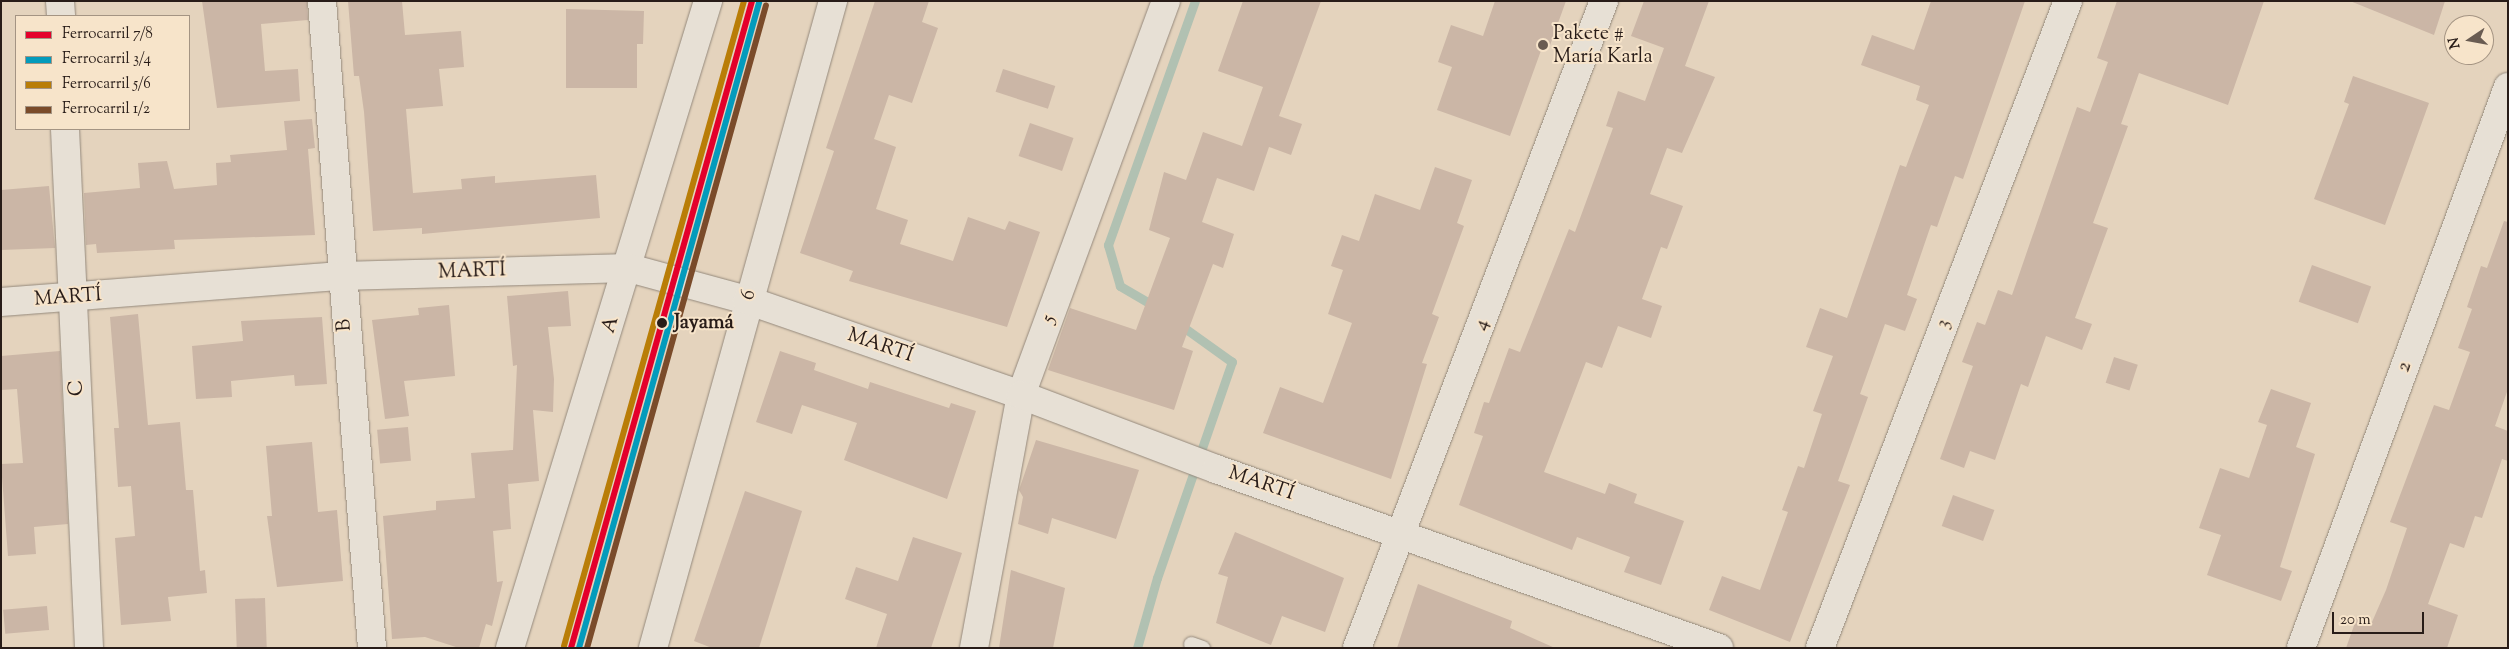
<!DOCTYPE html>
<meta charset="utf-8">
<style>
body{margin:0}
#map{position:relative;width:2509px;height:649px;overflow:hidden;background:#e4d3bd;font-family:"Sorts Mill Goudy",serif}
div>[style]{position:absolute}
.stream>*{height:9px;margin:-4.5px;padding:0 4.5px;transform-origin:4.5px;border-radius:4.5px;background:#b1c1b2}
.building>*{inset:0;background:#cbb6a6;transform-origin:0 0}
.roads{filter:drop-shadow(0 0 1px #94897c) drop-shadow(0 0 1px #94897c)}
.lane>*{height:15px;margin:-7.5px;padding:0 7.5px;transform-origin:7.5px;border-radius:7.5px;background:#e7e0d5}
.street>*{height:28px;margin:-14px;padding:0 14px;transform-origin:14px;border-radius:14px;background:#e7e0d5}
.secondary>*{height:28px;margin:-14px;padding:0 14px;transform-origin:14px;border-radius:14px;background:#e7e0d5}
.rail-1>*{height:6px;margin:-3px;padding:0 3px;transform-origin:3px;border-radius:3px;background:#e4002b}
.rail-2>*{height:6px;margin:-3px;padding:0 3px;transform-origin:3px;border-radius:3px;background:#049bbc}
.rail-3>*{height:6px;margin:-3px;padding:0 3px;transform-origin:3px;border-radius:3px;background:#b97d07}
.rail-4>*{height:6px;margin:-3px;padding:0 3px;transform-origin:3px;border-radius:3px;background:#7a4b2a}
.dots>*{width:14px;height:14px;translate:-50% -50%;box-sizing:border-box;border:2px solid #f7e4ca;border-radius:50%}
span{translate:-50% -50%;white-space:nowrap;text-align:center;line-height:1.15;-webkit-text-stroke:4px #f7e4ca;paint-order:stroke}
.poi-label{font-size:20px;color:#281c18}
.left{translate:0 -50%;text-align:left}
.street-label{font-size:20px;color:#281c18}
.stop-label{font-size:20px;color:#281c18;font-weight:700}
.frame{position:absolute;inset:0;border:2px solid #281c18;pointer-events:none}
.legend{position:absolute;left:15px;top:15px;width:175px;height:115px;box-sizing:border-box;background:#f7e4ca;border:1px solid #a49483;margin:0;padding:6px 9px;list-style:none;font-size:15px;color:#281c18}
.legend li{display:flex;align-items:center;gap:10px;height:25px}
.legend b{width:25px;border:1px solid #a49483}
.north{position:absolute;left:2444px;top:15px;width:50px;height:50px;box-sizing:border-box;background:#f7e4ca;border:1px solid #a49483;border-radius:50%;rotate:258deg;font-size:14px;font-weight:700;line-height:20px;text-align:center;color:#281c18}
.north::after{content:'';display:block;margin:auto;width:18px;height:22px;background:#6a5c52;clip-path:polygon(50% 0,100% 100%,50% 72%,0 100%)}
.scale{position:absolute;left:2332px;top:612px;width:92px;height:22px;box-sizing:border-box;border:2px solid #281c18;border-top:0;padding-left:6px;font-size:15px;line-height:18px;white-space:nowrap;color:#281c18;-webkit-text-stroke:4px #f7e4ca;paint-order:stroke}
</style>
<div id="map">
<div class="stream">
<i style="left:1156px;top:307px;width:42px;rotate:-149.7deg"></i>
<i style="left:1120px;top:286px;width:43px;rotate:-106.3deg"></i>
<i style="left:1108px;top:245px;width:259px;rotate:-70.4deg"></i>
<i style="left:1137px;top:648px;width:73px;rotate:-74.1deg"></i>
<i style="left:1157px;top:578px;width:229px;rotate:-70.9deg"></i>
<i style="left:1232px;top:362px;width:65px;rotate:-144.4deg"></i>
</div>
<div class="building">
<i style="clip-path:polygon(202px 1px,307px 1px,308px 20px,261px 24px,265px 71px,298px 69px,300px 101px,217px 108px)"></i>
<i style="clip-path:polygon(348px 1px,402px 1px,405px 35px,461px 31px,464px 67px,439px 69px,443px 106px,406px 109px,413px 193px,462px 189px,461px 179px,495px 176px,495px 183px,596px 175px,600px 218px,422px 234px,422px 228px,373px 231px,364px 112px,359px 76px,354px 76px)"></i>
<i style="clip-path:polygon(875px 1px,929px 1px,922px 22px,938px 28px,912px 103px,889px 95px,874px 139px,896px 147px,876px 209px,908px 220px,900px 244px,953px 261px,968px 217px,1005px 230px,1009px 221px,1040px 232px,1007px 327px,849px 281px,853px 271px,800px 253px,834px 151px,826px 148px)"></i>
<i style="clip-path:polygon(1243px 1px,1321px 1px,1279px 116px,1302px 124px,1291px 155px,1269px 147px,1254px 191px,1217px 178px,1202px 222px,1234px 234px,1223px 268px,1213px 264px,1182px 347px,1193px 351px,1174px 410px,1048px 370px,1070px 308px,1136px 330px,1170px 238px,1149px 230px,1164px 172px,1186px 180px,1203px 132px,1242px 146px,1263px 87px,1218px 71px)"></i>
<i style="clip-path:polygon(1495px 1px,1566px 1px,1549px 48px,1543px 45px,1510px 136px,1437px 110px,1452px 67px,1438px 62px,1451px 25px,1483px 36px)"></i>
<i style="clip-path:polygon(1644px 1px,1709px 1px,1685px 66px,1715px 77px,1682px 153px,1667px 148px,1650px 194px,1683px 206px,1667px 249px,1661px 247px,1642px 299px,1662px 306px,1651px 338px,1618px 326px,1602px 368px,1586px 362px,1544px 472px,1605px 494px,1609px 483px,1637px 494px,1634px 503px,1684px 521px,1661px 585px,1624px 572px,1630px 557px,1577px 537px,1572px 550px,1459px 505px,1483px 436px,1474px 433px,1484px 402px,1489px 403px,1509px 348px,1520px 352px,1569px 229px,1575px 232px,1613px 128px,1606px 126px,1618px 91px,1645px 101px,1664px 48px,1631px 36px)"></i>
<i style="clip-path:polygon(1931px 1px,2025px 1px,1963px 179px,1955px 176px,1937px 227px,1931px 225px,1907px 295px,1917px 299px,1905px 331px,1885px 324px,1860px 394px,1868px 397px,1838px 481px,1850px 485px,1790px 642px,1709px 610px,1722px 576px,1760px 590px,1788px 512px,1782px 510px,1798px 466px,1804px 468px,1822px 414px,1813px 411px,1833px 356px,1806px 347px,1820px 308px,1847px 318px,1900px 165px,1906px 167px,1929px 105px,1916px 100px,1920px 86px,1861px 65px,1872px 35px,1914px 50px)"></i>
<i style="clip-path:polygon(2117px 1px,2264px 1px,2228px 105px,2139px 73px,2121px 124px,2128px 126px,2093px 223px,2108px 228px,2075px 318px,2092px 324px,2082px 350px,2046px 336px,2028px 387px,2021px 384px,1995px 460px,1970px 451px,1964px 468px,1940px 459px,1973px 366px,1962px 362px,1977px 322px,1985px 325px,1998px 290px,2012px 295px,2077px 107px,2090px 112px,2108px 62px,2097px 58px)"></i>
<i style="clip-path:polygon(2350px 1px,2445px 1px,2434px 35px)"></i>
<i style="clip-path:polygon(566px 9px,644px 11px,643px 44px,637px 44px,637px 88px,566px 88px)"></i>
<i style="left:1003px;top:69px;width:55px;height:24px;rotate:18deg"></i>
<i style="clip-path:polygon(2353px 76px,2429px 103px,2385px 225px,2314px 199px,2349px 104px,2344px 102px)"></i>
<i style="clip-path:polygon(312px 119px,315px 148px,308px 149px,315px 235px,174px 240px,175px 249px,97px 253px,96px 244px,86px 245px,84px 193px,140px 188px,138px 163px,167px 161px,174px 189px,217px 185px,216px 163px,231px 162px,230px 155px,287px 150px,284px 121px)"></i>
<i style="left:1030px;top:123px;width:46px;height:35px;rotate:19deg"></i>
<i style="clip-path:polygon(1435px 167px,1472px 180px,1457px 223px,1464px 226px,1432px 314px,1439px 317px,1422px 363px,1427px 364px,1391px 479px,1263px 433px,1280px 387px,1323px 403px,1352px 323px,1328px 314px,1343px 270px,1331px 266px,1342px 235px,1359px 241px,1375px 194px,1420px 210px)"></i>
<i style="clip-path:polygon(49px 186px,55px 248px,1px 250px,1px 190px)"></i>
<i style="clip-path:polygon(2504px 221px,2508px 222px,2508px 389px,2495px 426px,2508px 431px,2508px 461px,2502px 459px,2482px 518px,2475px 516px,2464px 548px,2450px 543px,2428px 604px,2458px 615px,2447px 648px,2346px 648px,2357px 617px,2372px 622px,2386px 590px,2407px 528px,2390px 522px,2434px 405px,2449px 410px,2470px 352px,2458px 348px,2472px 309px,2467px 307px,2481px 266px,2487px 268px)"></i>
<i style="left:2312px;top:265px;width:63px;height:39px;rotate:20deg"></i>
<i style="clip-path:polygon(568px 291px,571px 326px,548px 327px,554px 379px,553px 412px,533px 410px,539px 481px,508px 484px,511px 529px,493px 531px,497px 582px,503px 581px,492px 626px,486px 624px,479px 648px,459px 648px,425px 637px,392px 639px,383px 516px,436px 510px,436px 501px,475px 498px,471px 453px,513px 450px,517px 365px,513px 366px,507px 296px)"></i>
<i style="clip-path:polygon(449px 305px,455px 376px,404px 381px,409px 416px,385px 419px,372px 320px,419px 315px,418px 308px)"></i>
<i style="clip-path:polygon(138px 314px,148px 425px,180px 422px,186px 490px,193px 490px,200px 571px,205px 570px,207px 593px,168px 597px,171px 621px,121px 625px,115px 538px,135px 536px,131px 486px,118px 487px,114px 428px,119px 428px,110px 317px)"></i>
<i style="clip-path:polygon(322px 317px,327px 384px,295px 386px,294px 375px,231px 381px,232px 397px,196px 399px,192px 346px,243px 341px,241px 321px)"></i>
<i style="clip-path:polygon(60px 351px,68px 524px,34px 527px,36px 554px,8px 556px,1px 464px,23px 463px,17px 389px,1px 390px,1px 356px)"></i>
<i style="clip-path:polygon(780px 351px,816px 363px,814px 370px,868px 389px,870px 382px,949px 408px,951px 403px,976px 411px,947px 499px,844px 460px,857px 423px,802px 405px,792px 434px,756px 422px)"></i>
<i style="left:2114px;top:357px;width:25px;height:27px;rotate:18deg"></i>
<i style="clip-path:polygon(2271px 389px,2311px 403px,2296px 447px,2315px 454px,2280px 567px,2292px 571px,2281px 601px,2207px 575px,2221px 535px,2199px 528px,2220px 468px,2249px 478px,2267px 425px,2258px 422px)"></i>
<i style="left:408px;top:427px;width:34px;height:31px;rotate:85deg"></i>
<i style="clip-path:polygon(1036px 440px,1139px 470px,1116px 539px,1052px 518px,1048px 534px,1018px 524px,1023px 497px,1019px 490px)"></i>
<i style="clip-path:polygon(312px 442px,318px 512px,337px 510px,343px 581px,277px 587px,267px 516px,272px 516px,266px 446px)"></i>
<i style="clip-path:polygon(745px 491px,802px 511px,759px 648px,712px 648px,694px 641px)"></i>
<i style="left:1953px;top:495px;width:44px;height:33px;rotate:20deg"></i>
<i style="clip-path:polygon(1235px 532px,1344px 578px,1325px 632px,1282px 616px,1271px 645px,1216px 623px,1228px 577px,1218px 574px)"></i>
<i style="clip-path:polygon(913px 537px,962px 553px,931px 648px,876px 648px,887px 614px,845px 599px,856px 567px,898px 581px)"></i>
<i style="clip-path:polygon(1011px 570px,1065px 588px,1053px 648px,999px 648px)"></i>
<i style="clip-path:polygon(1418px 584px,1512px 621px,1510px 628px,1555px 648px,1397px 648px)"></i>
<i style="left:265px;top:598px;width:50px;height:30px;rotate:88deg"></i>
<i style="left:47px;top:606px;width:24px;height:44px;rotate:85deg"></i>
</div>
<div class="roads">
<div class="lane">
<i style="left:1191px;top:644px;width:12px;rotate:20deg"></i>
</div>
<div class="street">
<i style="left:60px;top:1px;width:15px;rotate:86deg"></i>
<i style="left:322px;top:1px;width:649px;rotate:85.58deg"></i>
<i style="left:65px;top:129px;width:520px;rotate:87.35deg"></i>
<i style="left:510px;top:648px;width:677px;rotate:-72.98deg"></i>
<i style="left:653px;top:648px;width:672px;rotate:-74.45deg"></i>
<i style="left:974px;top:648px;width:257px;rotate:-79.5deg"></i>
<i style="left:1021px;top:395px;width:420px;rotate:-69.8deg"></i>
<i style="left:1357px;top:648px;width:693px;rotate:-69.11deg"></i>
<i style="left:1820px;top:648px;width:693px;rotate:-69.03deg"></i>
<i style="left:2301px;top:648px;width:598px;rotate:-69.75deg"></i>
</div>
<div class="secondary">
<i style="left:1px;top:302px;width:341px;rotate:-4.4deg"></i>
<i style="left:341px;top:276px;width:288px;rotate:-1.6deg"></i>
<i style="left:629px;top:268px;width:122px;rotate:15.2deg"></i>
<i style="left:747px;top:300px;width:290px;rotate:19.1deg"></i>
<i style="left:1021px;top:395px;width:209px;rotate:20.8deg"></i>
<i style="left:1216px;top:469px;width:534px;rotate:19.59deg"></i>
</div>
</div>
<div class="rail-1">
<i style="left:571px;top:648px;width:672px;rotate:-74.37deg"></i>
</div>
<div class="rail-2">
<i style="left:579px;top:648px;width:670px;rotate:-74.41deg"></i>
</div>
<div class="rail-3">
<i style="left:564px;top:646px;width:670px;rotate:-74.41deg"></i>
</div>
<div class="rail-4">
<i style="left:587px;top:648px;width:667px;rotate:-74.44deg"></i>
</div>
<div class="dots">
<i style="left:1543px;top:45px;background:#6a5c52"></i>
<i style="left:662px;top:323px;background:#281c18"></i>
</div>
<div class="poi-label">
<span class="left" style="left:1553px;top:46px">Pakete #<br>María Karla</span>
</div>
<div class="street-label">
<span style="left:472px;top:272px;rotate:-2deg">MARTÍ</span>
<span style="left:749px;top:295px;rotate:-74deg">6</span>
<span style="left:68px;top:298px;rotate:-4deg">MARTÍ</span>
<span style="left:1049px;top:319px;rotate:-70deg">5</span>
<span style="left:1944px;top:324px;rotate:-69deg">3</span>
<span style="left:345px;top:325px;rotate:-95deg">B</span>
<span style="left:611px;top:325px;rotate:-73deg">A</span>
<span style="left:1482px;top:325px;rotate:-69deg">4</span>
<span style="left:880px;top:346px;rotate:19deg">MARTÍ</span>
<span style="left:2405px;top:367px;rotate:-70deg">2</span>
<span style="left:77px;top:388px;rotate:-93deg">C</span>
<span style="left:1261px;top:484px;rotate:19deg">MARTÍ</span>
</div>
<div class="stop-label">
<span class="left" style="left:674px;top:323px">Jayamá</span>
</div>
<div class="frame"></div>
<ul class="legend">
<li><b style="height:6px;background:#e4002b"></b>Ferrocarril 7/8</li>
<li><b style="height:6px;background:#049bbc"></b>Ferrocarril 3/4</li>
<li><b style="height:6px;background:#b97d07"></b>Ferrocarril 5/6</li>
<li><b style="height:6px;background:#7a4b2a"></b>Ferrocarril 1/2</li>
</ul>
<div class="north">N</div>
<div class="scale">20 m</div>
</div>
